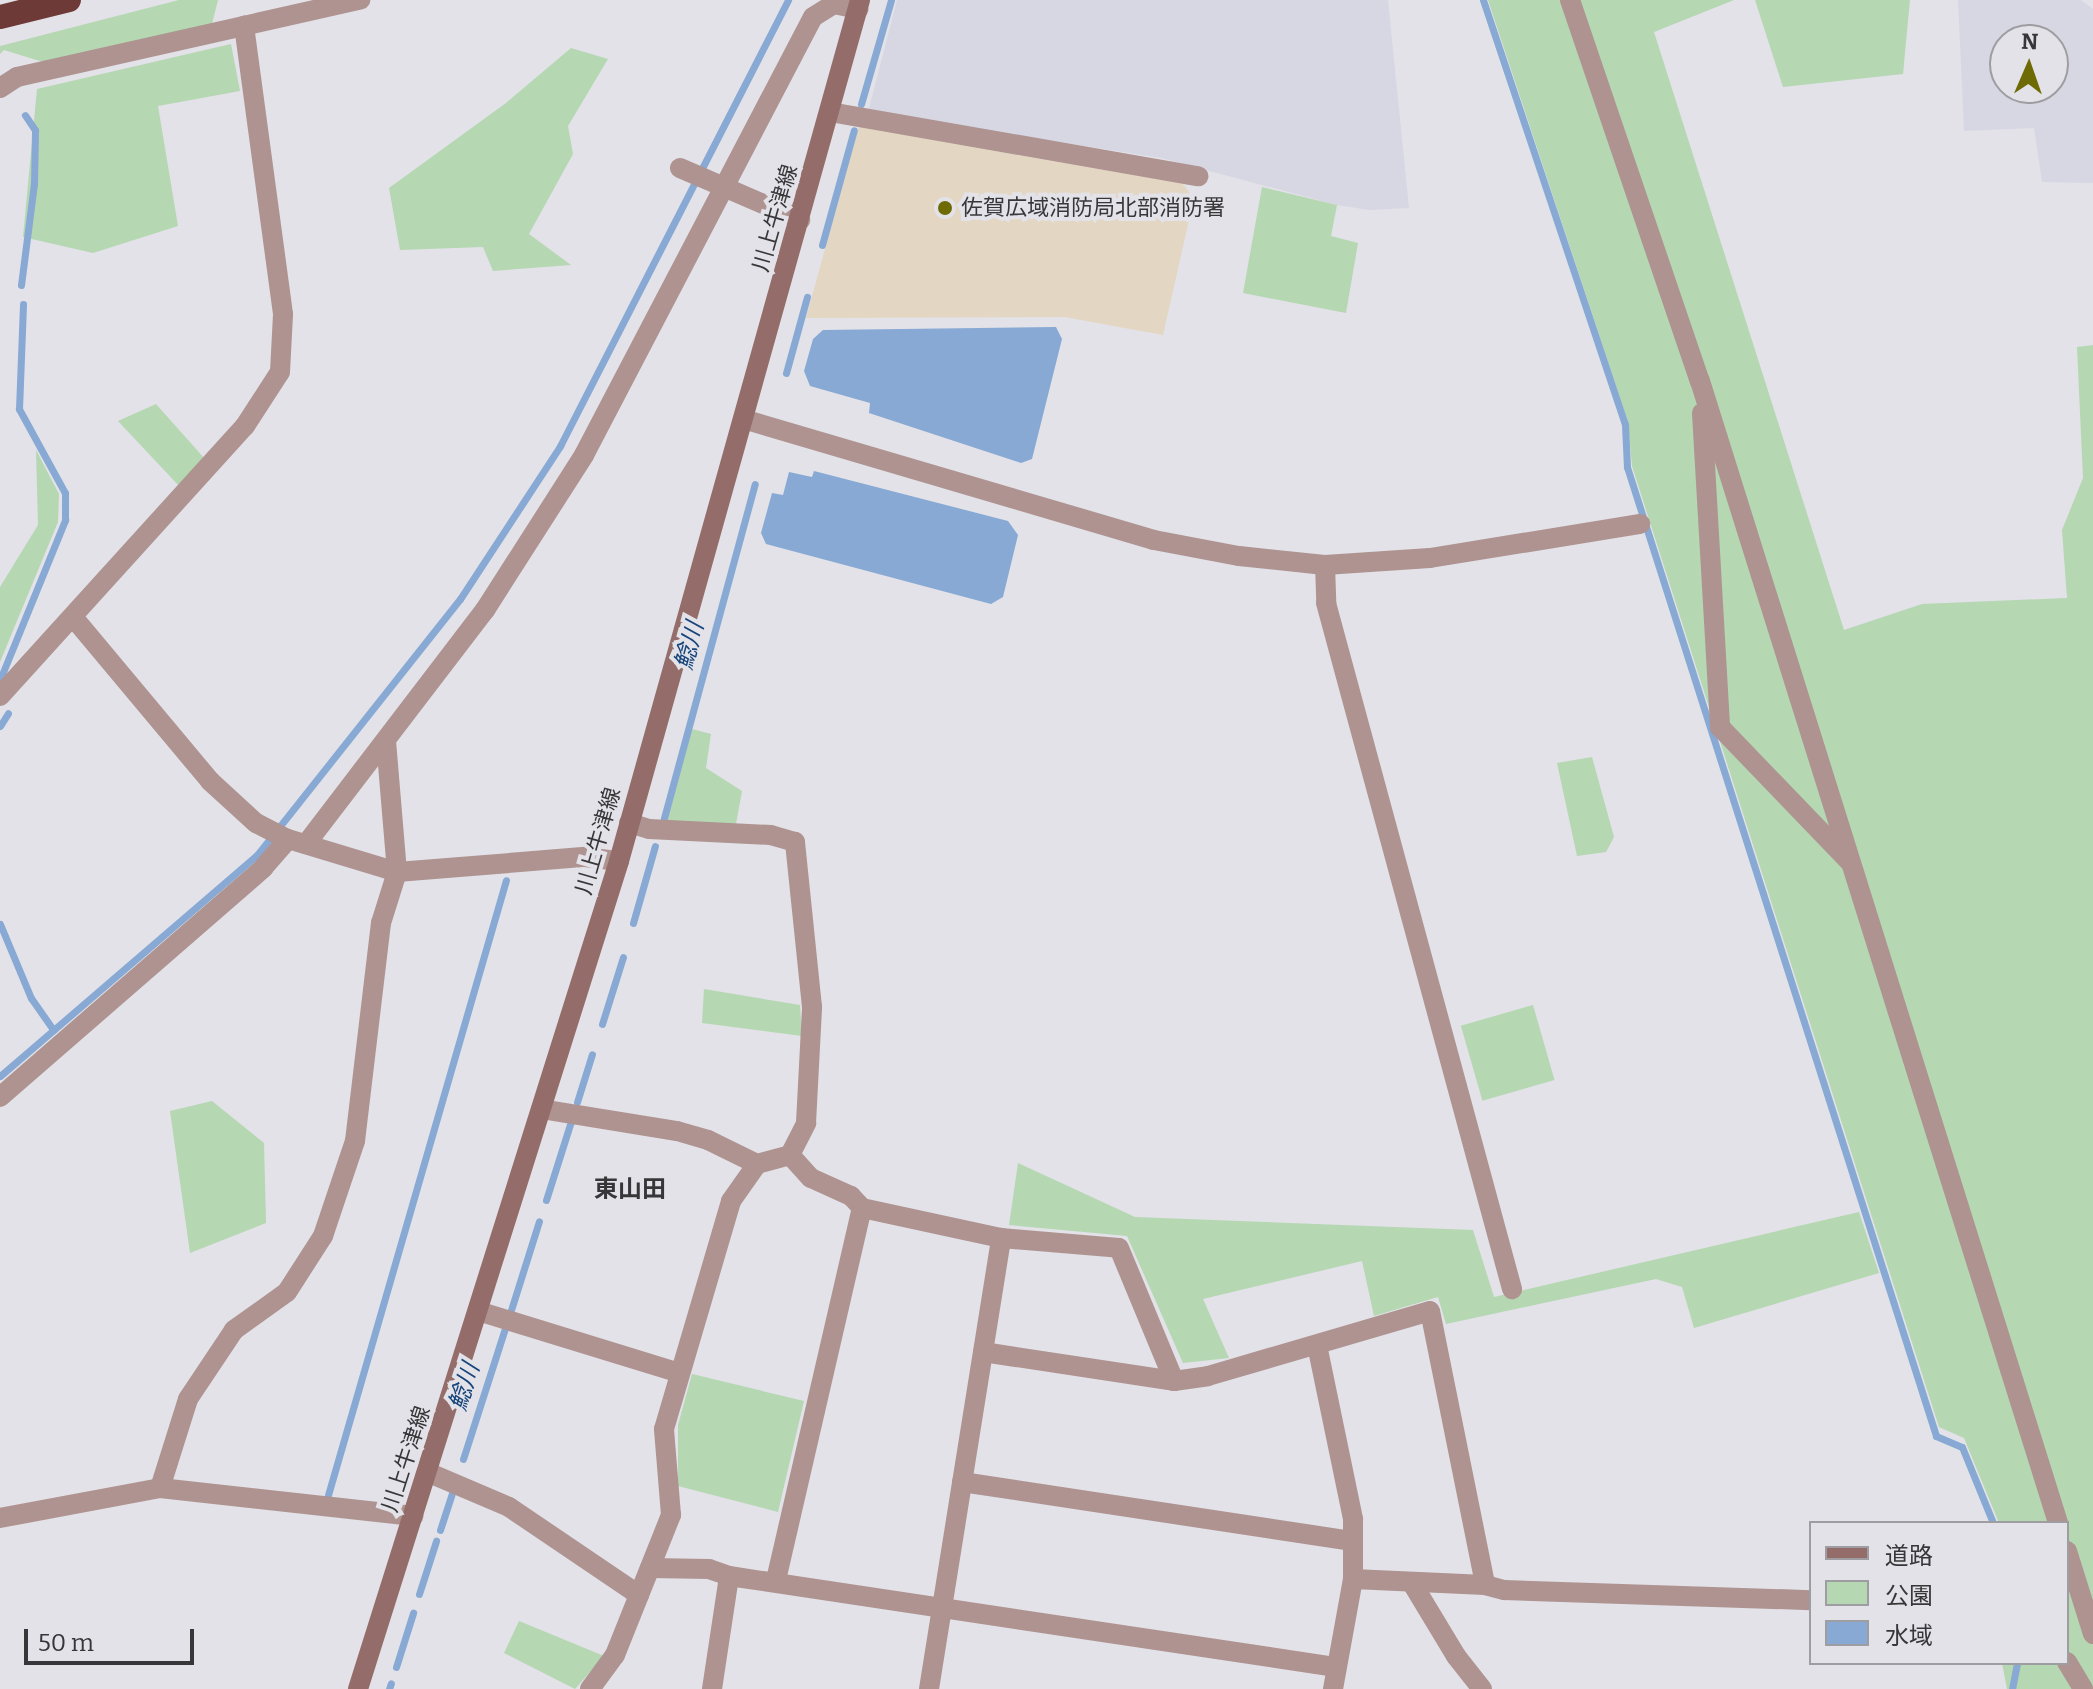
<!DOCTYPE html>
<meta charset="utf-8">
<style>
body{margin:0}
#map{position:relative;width:2093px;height:1689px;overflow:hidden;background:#e2e2e8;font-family:Bitter,"Noto Sans JP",serif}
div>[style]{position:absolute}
.commercial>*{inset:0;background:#e3d7c3}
.built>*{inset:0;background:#d7d7e4}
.green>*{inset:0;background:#b5d7b2;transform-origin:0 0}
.water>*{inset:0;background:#87a9d4}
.stream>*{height:7px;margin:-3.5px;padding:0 3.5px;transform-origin:3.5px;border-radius:3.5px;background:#87a9d4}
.street>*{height:20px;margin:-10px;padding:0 10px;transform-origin:10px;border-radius:10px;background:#ae9391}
.secondary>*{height:20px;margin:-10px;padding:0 10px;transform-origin:10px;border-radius:10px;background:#946d6a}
.highway>*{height:24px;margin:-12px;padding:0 12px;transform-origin:12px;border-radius:12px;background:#6e3a38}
.dots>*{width:22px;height:22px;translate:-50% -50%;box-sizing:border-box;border:4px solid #e2e2e8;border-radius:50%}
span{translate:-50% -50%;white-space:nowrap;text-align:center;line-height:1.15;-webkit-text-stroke:8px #e2e2e8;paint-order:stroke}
.poi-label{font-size:22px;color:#373739}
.left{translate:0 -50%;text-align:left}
.street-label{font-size:22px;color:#373739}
.water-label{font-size:24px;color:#17457a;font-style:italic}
.neighbourhood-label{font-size:24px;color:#373739;font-weight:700}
.legend{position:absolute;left:1809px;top:1521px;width:260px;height:144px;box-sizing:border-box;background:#e2e2e8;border:2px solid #9e9ea2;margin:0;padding:10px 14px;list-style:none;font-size:24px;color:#373739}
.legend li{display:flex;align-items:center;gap:16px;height:40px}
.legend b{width:40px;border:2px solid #9e9ea2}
.north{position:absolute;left:1989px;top:24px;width:80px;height:80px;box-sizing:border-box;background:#e2e2e8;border:2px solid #9e9ea2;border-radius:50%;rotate:2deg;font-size:22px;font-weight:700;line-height:32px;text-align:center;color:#373739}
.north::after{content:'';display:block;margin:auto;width:28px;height:36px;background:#6e6a04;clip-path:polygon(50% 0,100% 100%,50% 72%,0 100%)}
.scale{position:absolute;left:24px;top:1629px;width:170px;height:36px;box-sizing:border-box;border:4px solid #373739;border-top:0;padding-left:10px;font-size:24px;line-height:28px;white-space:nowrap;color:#373739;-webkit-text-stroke:6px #e2e2e8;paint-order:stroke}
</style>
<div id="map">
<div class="commercial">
<i style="clip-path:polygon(859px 126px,1177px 177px,1194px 198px,1163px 335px,1064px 317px,806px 318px)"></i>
</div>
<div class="built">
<i style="clip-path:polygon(897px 0,1388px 0,1409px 208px,1369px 210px,1337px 205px,1161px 158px,868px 112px)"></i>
<i style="clip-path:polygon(evenodd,1958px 0,2081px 0,2093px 9px,2093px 183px,2042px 182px,2034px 128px,1964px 131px,1958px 0,2005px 40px,2053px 40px,2053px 88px,2005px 88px,2005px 40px)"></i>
</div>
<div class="green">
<i style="clip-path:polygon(179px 0,218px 0,212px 24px,43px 62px,4px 50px,0 54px,0 46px)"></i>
<i style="clip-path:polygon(1488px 0,1734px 0,1654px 32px,1844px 630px,1922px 604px,2067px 598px,2062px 530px,2083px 478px,2077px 347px,2093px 345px,2093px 1689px,2007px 1689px,2002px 1663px,2067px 1663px,2067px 1523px,1999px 1523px,1964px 1438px,1939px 1427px,1632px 466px,1628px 422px)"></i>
<i style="clip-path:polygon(1755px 0,1910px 0,1903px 74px,1783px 87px)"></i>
<i style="clip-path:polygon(231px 44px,240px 91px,158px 106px,178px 226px,93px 253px,23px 237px,37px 89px)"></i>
<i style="clip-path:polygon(571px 48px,608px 59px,568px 126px,573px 154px,529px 234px,571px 265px,493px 271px,483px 247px,400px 250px,389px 188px,506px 103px)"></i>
<i style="clip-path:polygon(1262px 187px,1337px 205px,1331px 236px,1358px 243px,1346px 313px,1243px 293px)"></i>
<i style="clip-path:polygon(156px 404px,205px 459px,180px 487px,118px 421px)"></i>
<i style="clip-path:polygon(36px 450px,59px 494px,58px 522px,0 662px,0 587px,38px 525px)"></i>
<i style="clip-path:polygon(692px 729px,711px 734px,706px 768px,742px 791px,736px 824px,667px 822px)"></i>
<i style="clip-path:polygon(1592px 757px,1614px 837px,1606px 852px,1577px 856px,1557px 763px)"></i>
<i style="clip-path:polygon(704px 989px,800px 1005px,802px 1036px,702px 1023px)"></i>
<i style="left:1533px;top:1005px;width:78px;height:75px;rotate:74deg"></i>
<i style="clip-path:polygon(212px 1101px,264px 1143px,266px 1223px,190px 1253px,170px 1111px)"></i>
<i style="clip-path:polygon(1018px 1163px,1135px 1217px,1473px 1230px,1494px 1297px,1859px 1212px,1879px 1273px,1694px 1328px,1682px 1287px,1656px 1279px,1446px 1324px,1438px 1297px,1374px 1316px,1362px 1261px,1203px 1299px,1229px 1358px,1183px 1363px,1127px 1236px,1009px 1225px)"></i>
<i style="clip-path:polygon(692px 1374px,804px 1401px,778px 1512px,678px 1486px,678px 1425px)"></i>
<i style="clip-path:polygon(519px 1621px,604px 1656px,575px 1689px,504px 1653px)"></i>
</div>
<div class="water">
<i style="clip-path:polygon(1056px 327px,1062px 339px,1032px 459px,1021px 463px,869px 413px,870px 403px,810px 386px,804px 371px,813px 339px,823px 330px)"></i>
<i style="clip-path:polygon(814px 471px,1008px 521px,1018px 535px,1003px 597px,991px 604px,766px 544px,761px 533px,772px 493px,783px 495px,789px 472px,812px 477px)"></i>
</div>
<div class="stream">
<i style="left:1483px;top:0;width:448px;rotate:71.5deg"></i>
<i style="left:1625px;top:425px;width:42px;rotate:87.3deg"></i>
<i style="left:1627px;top:467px;width:1017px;rotate:72.31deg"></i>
<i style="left:1936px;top:1436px;width:28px;rotate:23deg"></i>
<i style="left:1962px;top:1447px;width:82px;rotate:67.8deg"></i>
<i style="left:861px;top:104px;width:108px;rotate:-73.9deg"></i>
<i style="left:822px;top:245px;width:119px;rotate:-74.5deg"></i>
<i style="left:21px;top:285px;width:102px;rotate:-82.7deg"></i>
<i style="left:34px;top:184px;width:54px;rotate:-88.9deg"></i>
<i style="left:35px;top:130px;width:18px;rotate:-124deg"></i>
<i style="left:786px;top:373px;width:79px;rotate:-74.6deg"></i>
<i style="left:1px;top:677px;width:170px;rotate:-67.8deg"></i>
<i style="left:65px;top:520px;width:27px;rotate:-90deg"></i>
<i style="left:65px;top:493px;width:96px;rotate:-118.7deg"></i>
<i style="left:19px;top:409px;width:105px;rotate:-87.8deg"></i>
<i style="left:0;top:726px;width:15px;rotate:-58deg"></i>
<i style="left:664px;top:818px;width:346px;rotate:-74.8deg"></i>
<i style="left:633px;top:923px;width:80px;rotate:-74.1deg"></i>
<i style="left:0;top:924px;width:80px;rotate:67.3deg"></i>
<i style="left:31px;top:998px;width:39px;rotate:55deg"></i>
<i style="left:602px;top:1024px;width:70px;rotate:-72.6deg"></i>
<i style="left:0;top:1076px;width:339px;rotate:-40.7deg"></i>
<i style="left:257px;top:855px;width:327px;rotate:-51.6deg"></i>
<i style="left:460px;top:599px;width:183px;rotate:-56.8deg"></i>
<i style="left:560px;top:446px;width:501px;rotate:-62.92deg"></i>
<i style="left:577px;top:1102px;width:50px;rotate:-72.6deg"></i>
<i style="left:546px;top:1200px;width:83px;rotate:-72.4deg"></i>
<i style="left:511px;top:1310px;width:93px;rotate:-72.5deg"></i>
<i style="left:463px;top:1459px;width:138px;rotate:-72.2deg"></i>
<i style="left:328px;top:1495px;width:640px;rotate:-73.86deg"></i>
<i style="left:440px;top:1530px;width:42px;rotate:-72deg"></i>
<i style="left:419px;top:1594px;width:56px;rotate:-72.2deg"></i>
<i style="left:396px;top:1667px;width:57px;rotate:-72.5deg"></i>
<i style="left:389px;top:1689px;width:6px;rotate:-72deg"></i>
<i style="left:2012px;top:1689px;width:26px;rotate:-79deg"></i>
</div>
<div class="street">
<i style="left:1570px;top:0;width:403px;rotate:71.2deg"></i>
<i style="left:1700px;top:381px;width:1197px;rotate:72.59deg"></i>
<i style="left:0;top:88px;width:20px;rotate:-33deg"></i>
<i style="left:17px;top:77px;width:352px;rotate:-12.7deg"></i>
<i style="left:830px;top:112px;width:374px;rotate:9.9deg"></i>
<i style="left:680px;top:168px;width:131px;rotate:23.4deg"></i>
<i style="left:1702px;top:413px;width:315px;rotate:86.7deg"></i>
<i style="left:1720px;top:727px;width:186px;rotate:46.1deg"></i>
<i style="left:743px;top:419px;width:428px;rotate:16.4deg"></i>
<i style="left:1154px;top:540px;width:86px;rotate:10.7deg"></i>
<i style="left:1239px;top:556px;width:86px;rotate:6deg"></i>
<i style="left:1325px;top:565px;width:105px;rotate:-3.8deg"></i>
<i style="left:1430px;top:558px;width:213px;rotate:-9.2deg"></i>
<i style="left:1325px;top:565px;width:38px;rotate:88deg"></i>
<i style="left:1326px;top:603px;width:711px;rotate:74.83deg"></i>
<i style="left:73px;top:617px;width:214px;rotate:50.1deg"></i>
<i style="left:210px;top:781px;width:62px;rotate:42.4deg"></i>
<i style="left:256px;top:823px;width:36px;rotate:27deg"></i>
<i style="left:288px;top:839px;width:114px;rotate:16.8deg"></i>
<i style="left:397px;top:872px;width:189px;rotate:-4.6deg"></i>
<i style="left:585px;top:857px;width:34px;rotate:7deg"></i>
<i style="left:0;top:696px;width:365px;rotate:-47.8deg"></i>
<i style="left:245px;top:426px;width:64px;rotate:-57.1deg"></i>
<i style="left:280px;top:372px;width:58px;rotate:-87deg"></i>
<i style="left:283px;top:314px;width:291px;rotate:-97.7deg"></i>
<i style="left:306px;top:844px;width:295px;rotate:-52.6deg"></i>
<i style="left:485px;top:610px;width:184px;rotate:-57.4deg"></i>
<i style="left:584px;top:455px;width:494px;rotate:-62.4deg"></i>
<i style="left:813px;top:17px;width:25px;rotate:-32deg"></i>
<i style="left:834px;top:4px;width:25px;rotate:12deg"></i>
<i style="left:0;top:1097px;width:349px;rotate:-41deg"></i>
<i style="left:263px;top:868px;width:38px;rotate:-49deg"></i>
<i style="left:541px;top:1109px;width:138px;rotate:9.2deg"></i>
<i style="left:677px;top:1131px;width:32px;rotate:16deg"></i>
<i style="left:708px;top:1140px;width:55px;rotate:26.1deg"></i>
<i style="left:790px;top:1155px;width:31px;rotate:48deg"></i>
<i style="left:811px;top:1178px;width:44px;rotate:24.2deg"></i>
<i style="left:851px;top:1196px;width:16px;rotate:47deg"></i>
<i style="left:862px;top:1208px;width:142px;rotate:12.2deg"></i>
<i style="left:1001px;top:1238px;width:118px;rotate:4.8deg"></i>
<i style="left:1119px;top:1248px;width:144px;rotate:67.5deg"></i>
<i style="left:478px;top:1311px;width:211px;rotate:17.1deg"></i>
<i style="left:1317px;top:1345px;width:178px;rotate:78.3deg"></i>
<i style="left:1353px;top:1519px;width:60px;rotate:90deg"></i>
<i style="left:1353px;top:1579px;width:112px;rotate:100.3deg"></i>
<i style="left:983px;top:1352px;width:193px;rotate:8.6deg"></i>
<i style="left:1174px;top:1381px;width:34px;rotate:-8deg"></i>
<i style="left:1208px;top:1376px;width:231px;rotate:-16.3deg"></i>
<i style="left:1430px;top:1311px;width:279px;rotate:78.6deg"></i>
<i style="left:1485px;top:1585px;width:132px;rotate:-177.4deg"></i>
<i style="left:427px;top:1472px;width:89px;rotate:23.1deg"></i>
<i style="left:509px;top:1507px;width:157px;rotate:34.1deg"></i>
<i style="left:962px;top:1482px;width:395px;rotate:8.6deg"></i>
<i style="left:160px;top:1488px;width:93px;rotate:-72.5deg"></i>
<i style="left:188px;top:1399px;width:83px;rotate:-56.3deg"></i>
<i style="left:234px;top:1330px;width:65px;rotate:-35.6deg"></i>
<i style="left:287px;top:1292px;width:67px;rotate:-57.3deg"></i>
<i style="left:323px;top:1236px;width:100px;rotate:-71.4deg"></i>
<i style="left:355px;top:1141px;width:220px;rotate:-83.2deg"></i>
<i style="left:381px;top:923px;width:53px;rotate:-72.6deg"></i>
<i style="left:397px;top:872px;width:131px;rotate:-94.8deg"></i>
<i style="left:0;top:1518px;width:163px;rotate:-10.6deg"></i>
<i style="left:160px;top:1488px;width:255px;rotate:6.3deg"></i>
<i style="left:2067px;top:1551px;width:87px;rotate:72.6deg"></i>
<i style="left:650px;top:1568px;width:59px;rotate:1deg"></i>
<i style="left:709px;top:1569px;width:21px;rotate:19deg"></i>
<i style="left:776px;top:1580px;width:382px;rotate:-77deg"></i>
<i style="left:1412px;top:1583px;width:85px;rotate:58.9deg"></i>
<i style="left:1456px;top:1656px;width:42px;rotate:51.8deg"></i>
<i style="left:1485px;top:1585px;width:20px;rotate:15deg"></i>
<i style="left:1504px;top:1590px;width:307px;rotate:1.9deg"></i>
<i style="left:2067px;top:1662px;width:31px;rotate:59deg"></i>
<i style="left:590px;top:1689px;width:42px;rotate:-53.7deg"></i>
<i style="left:615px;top:1655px;width:151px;rotate:-68.2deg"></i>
<i style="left:671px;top:1515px;width:86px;rotate:-94.7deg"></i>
<i style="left:664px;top:1429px;width:238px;rotate:-73.6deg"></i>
<i style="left:731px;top:1201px;width:45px;rotate:-54.9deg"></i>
<i style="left:757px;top:1164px;width:34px;rotate:-15deg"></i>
<i style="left:790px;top:1155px;width:36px;rotate:-63deg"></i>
<i style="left:806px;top:1123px;width:116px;rotate:-87deg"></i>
<i style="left:812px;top:1007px;width:166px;rotate:-95.9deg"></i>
<i style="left:795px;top:842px;width:25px;rotate:-164deg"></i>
<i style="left:771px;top:835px;width:122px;rotate:-177.2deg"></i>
<i style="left:649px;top:829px;width:21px;rotate:-163deg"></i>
<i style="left:712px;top:1689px;width:114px;rotate:-81.4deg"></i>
<i style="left:729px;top:1576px;width:614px;rotate:8.53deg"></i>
<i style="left:929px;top:1689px;width:457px;rotate:-80.9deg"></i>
</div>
<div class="secondary">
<i style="left:358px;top:1689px;width:868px;rotate:-72.5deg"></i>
<i style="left:619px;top:861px;width:894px;rotate:-74.36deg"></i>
</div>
<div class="highway">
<i style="left:0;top:17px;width:71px;rotate:-13.8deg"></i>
</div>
<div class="dots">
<i style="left:945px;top:208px;background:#6e6a04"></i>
</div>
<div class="poi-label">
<span class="left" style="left:961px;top:208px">佐賀広域消防局北部消防署</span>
</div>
<div class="street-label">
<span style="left:775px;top:218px;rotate:-74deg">川上牛津線</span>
<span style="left:598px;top:841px;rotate:-74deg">川上牛津線</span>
<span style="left:406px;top:1459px;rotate:-72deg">川上牛津線</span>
</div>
<div class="water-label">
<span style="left:690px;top:646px;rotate:-75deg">鯰川</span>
<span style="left:465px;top:1387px;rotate:-72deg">鯰川</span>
</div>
<div class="neighbourhood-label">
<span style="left:630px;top:1190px">東山田</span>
</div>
<ul class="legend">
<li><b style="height:10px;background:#946d6a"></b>道路</li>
<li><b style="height:22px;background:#b5d7b2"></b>公園</li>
<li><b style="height:22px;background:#87a9d4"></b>水域</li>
</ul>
<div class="north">N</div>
<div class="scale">50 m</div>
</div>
